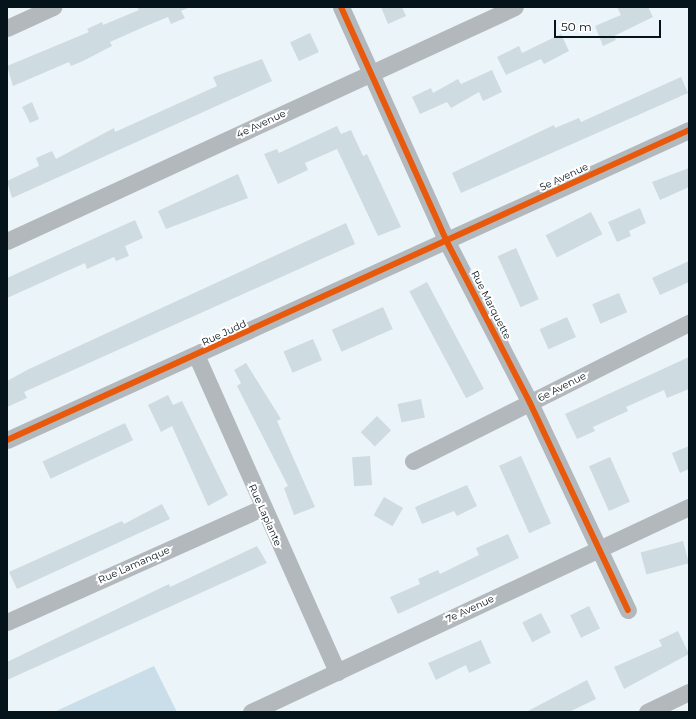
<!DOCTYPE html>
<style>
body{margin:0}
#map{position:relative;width:696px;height:719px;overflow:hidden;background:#ebf4f8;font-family:Montserrat,sans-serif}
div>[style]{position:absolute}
.green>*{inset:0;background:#c9dee9}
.building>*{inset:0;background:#cedbe1;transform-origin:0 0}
.minor>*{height:17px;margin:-8.5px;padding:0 8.5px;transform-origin:8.5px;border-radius:8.5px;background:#b3b8bc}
.cycleway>*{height:6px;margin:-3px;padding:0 3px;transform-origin:3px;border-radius:3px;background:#e8590c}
span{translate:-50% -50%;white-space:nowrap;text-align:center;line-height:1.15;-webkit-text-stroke:4px #fff;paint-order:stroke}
.street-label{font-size:10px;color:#05131a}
.frame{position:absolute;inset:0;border:8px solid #05131a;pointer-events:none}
.scale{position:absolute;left:554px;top:20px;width:107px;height:18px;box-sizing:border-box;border:2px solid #05131a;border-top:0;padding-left:5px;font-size:12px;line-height:14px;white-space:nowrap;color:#05131a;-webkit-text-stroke:3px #fff;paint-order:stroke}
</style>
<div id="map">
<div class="green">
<i style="clip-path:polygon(154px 666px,177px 712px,54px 712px)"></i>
</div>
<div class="building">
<i style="clip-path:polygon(137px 7px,190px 7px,181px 11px,185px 18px,171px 24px,168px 17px,146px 26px,110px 42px,112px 46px,83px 61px,71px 66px,69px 62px,13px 86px,7px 66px,89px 32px,87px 29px,102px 22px,103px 25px,139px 10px)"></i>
<i style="clip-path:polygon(381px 7px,402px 7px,406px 16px,388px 24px)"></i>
<i style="clip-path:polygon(617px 7px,648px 7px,653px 17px,614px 36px,616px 40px,603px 46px,595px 26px,621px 15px)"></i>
<i style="left:310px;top:33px;width:21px;height:22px;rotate:65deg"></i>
<i style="clip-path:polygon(561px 34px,569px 51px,544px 64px,541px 59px,506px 75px,497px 57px,519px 46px,522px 53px)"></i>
<i style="clip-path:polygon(262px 59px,272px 81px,12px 198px,7px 181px,39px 166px,36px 158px,52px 151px,56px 159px,114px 128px,115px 132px,217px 86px,213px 77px)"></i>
<i style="clip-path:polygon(492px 70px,502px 92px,483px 101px,479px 92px,451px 108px,447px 102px,420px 114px,412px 97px,431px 88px,433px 93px,458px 79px,461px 84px)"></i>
<i style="clip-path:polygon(681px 77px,688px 93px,461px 193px,452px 173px,554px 125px,555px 128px,579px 118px,581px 122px)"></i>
<i style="clip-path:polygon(32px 102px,39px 119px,30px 123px,22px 107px)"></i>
<i style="clip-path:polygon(337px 126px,341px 134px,351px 130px,363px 156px,367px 154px,401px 227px,378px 236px,337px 149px,305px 163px,308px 170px,278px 184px,264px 154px,277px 149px,279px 153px)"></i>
<i style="clip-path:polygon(689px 168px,689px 187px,660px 200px,652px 182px)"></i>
<i style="clip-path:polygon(238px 174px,248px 198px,166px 229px,158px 211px)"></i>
<i style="clip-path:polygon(640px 208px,646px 223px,629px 231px,631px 236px,617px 242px,608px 222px)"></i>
<i style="left:591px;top:212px;width:25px;height:51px;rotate:63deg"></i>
<i style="clip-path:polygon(135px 220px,143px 238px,125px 246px,129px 256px,116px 261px,114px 257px,87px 269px,85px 263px,7px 298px,7px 278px)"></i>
<i style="clip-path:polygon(346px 223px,355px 244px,24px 392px,27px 398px,7px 407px,7px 381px,29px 369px)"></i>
<i style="left:516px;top:248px;width:56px;height:20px;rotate:66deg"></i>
<i style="clip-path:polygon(689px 261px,689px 282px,660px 295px,652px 278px)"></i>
<i style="left:427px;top:282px;width:121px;height:20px;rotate:62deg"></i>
<i style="left:619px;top:293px;width:21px;height:29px;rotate:67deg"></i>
<i style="left:383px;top:307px;width:24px;height:56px;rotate:66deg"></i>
<i style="left:567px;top:317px;width:22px;height:30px;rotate:66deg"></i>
<i style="left:313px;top:339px;width:23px;height:32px;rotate:67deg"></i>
<i style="clip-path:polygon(689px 357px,689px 389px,667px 398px,664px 390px,626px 407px,628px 411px,593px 427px,595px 431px,577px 439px,565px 414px)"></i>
<i style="clip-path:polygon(246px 363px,281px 419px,277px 421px,315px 507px,294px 515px,284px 488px,288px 486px,237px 386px,241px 383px,234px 370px)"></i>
<i style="clip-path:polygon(168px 395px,173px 405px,182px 401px,228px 495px,208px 506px,172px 426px,161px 432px,148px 405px)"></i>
<i style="left:421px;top:399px;width:19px;height:24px;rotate:78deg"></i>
<i style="left:377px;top:416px;width:20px;height:23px;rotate:45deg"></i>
<i style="left:125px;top:423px;width:19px;height:91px;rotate:65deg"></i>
<i style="clip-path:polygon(689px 446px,689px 469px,680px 473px,672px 453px)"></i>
<i style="left:370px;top:456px;width:29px;height:18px;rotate:86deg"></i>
<i style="left:521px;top:456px;width:74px;height:24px;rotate:66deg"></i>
<i style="left:610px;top:457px;width:49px;height:23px;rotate:66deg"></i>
<i style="clip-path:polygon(467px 485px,477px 506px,457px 516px,454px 511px,422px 524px,415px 507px)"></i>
<i style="left:384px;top:497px;width:22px;height:21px;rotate:30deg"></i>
<i style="clip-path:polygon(162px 504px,170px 519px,17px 589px,9px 572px,122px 521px,124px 524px)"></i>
<i style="clip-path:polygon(508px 534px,519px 558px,398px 614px,390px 597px,420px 584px,418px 579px,438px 570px,440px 574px,479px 555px,476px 548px)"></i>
<i style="left:683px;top:541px;width:23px;height:44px;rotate:75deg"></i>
<i style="clip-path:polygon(257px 546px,267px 563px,7px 680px,7px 662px,169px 584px,170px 587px)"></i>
<i style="left:589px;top:606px;width:25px;height:21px;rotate:64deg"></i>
<i style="left:541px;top:613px;width:22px;height:21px;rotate:63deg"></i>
<i style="clip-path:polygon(678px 631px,689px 654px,624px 689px,614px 667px,662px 646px,659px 640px)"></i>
<i style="clip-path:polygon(481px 640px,491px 663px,469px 673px,466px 665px,436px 680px,428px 663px)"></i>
<i style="clip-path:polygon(587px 680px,596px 699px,569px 712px,526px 712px)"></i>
</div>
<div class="minor">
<i style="left:341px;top:7px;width:258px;rotate:65.7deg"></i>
<i style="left:447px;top:242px;width:181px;rotate:62.7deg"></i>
<i style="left:530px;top:403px;width:229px;rotate:64.7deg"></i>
<i style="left:7px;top:28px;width:51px;rotate:-24.5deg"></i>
<i style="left:7px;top:241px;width:559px;rotate:-24.73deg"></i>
<i style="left:197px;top:357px;width:345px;rotate:66deg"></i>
<i style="left:7px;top:440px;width:749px;rotate:-24.44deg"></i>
<i style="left:413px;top:461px;width:309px;rotate:-26.6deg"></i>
<i style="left:7px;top:622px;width:279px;rotate:-24.1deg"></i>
<i style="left:251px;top:712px;width:484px;rotate:-25.1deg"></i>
<i style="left:647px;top:712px;width:47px;rotate:-25.5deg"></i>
</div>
<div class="cycleway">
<i style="left:341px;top:7px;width:258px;rotate:65.7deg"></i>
<i style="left:447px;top:242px;width:181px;rotate:62.7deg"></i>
<i style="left:530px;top:403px;width:229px;rotate:64.7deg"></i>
<i style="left:7px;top:440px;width:749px;rotate:-24.44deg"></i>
</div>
<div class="street-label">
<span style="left:261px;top:124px;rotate:-25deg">4e Avenue</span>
<span style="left:564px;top:177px;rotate:-25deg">5e Avenue</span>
<span style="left:491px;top:305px;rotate:63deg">Rue Marquette</span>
<span style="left:224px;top:333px;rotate:-25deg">Rue Judd</span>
<span style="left:562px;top:387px;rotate:-27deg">6e Avenue</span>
<span style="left:265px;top:515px;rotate:66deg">Rue Laplante</span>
<span style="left:134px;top:565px;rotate:-24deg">Rue Lamanque</span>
<span style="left:470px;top:609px;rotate:-25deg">7e Avenue</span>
</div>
<div class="frame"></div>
<div class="scale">50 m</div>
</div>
